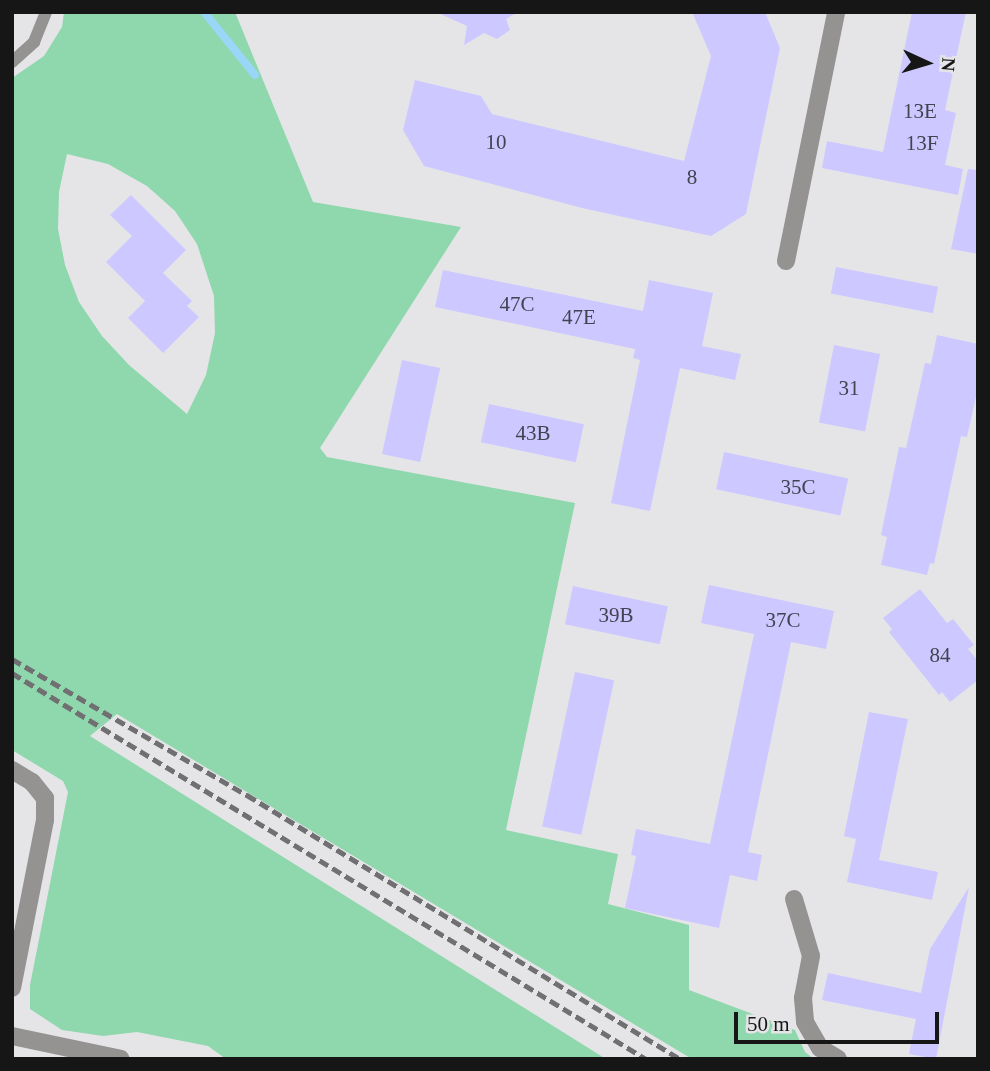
<!DOCTYPE html>
<style>
body{margin:0}
#map{position:relative;width:990px;height:1071px;overflow:hidden;background:#e5e5e8;font-family:Georgia,serif}
div>[style]{position:absolute}
.green>*{inset:0;background:#8fd7ac}
.stream>*{height:8px;margin:-4px;padding:0 4px;transform-origin:4px;border-radius:4px;background:#9ad6f7}
.building>*{inset:0;background:#cdc8ff;transform-origin:0 0}
.service>*{height:12px;margin:-6px;padding:0 6px;transform-origin:6px;border-radius:6px;background:#949392}
.minor>*{height:18px;margin:-9px;padding:0 9px;transform-origin:9px;border-radius:9px;background:#949392}
.rail>*{height:5px;margin-top:-2.5px;transform-origin:0;background:repeating-linear-gradient(90deg,#707072 0 10px,transparent 0 15px)}
span{translate:-50% -50%;white-space:nowrap;text-align:center;line-height:1.15;-webkit-text-stroke:5px #e5e5e8;paint-order:stroke}
.number-label{font-size:21px;color:#444251}
.number-label span{-webkit-text-stroke-width:0}
.frame{position:absolute;inset:0;border:14px solid #161617;pointer-events:none}
.north{position:absolute;left:892px;top:28px;width:70px;height:70px;-webkit-text-stroke:5px #e5e5e8;paint-order:stroke;rotate:94deg;font-size:19px;font-weight:700;line-height:28px;text-align:center;color:#161617}
.north::after{content:'';display:block;margin:auto;width:24px;height:32px;background:#161617;clip-path:polygon(50% 0,100% 100%,50% 72%,0 100%)}
.scale{position:absolute;left:734px;top:1012px;width:205px;height:32px;box-sizing:border-box;border:4px solid #161617;border-top:0;padding-left:9px;font-size:21px;line-height:24px;white-space:nowrap;color:#161617;-webkit-text-stroke:5px #e5e5e8;paint-order:stroke}
</style>
<div id="map">
<div class="green">
<i style="clip-path:polygon(evenodd,64px 12px,235px 12px,313px 202px,461px 227px,320px 448px,327px 457px,575px 503px,506px 830px,618px 854px,608px 904px,689px 925px,689px 990px,795px 1030px,805px 1052px,814px 1059px,692px 1059px,117px 714px,90px 736px,606px 1059px,226px 1059px,208px 1046px,137px 1032px,103px 1036px,62px 1030px,30px 1009px,30px 985px,68px 792px,63px 781px,12px 750px,12px 78px,44px 56px,62px 27px,64px 12px,67px 154px,108px 164px,147px 186px,175px 211px,197px 244px,214px 296px,215px 333px,206px 375px,187px 414px,129px 365px,102px 336px,79px 302px,65px 265px,58px 229px,59px 192px,67px 154px)"></i>
</div>
<div class="stream">
<i style="left:204px;top:12px;width:81px;rotate:51deg"></i>
</div>
<div class="building">
<i style="clip-path:polygon(436px 12px,518px 12px,506px 19px,510px 30px,497px 39px,484px 33px,464px 45px,467px 26px)"></i>
<i style="clip-path:polygon(692px 12px,765px 12px,780px 48px,746px 214px,711px 236px,582px 208px,424px 166px,403px 130px,415px 80px,481px 96px,492px 114px,684px 161px,711px 56px)"></i>
<i style="clip-path:polygon(912px 12px,966px 12px,945px 110px,956px 113px,945px 165px,963px 169px,958px 195px,822px 168px,827px 141px,883px 152px)"></i>
<i style="clip-path:polygon(968px 169px,978px 170px,978px 254px,951px 249px)"></i>
<i style="clip-path:polygon(131px 195px,186px 250px,163px 273px,192px 301px,187px 306px,199px 317px,163px 353px,128px 318px,145px 301px,106px 262px,132px 236px,110px 215px)"></i>
<i style="left:836px;top:267px;width:104px;height:27px;rotate:11deg"></i>
<i style="clip-path:polygon(443px 270px,643px 311px,649px 280px,713px 293px,702px 346px,741px 354px,735px 380px,680px 368px,650px 511px,611px 503px,640px 360px,633px 358px,635px 349px,435px 307px)"></i>
<i style="clip-path:polygon(937px 335px,978px 344px,978px 388px,967px 437px,961px 436px,934px 564px,930px 563px,927px 575px,881px 565px,887px 537px,881px 535px,899px 447px,906px 448px,925px 363px,931px 364px)"></i>
<i style="left:834px;top:345px;width:47px;height:79px;rotate:11deg"></i>
<i style="left:402px;top:360px;width:39px;height:96px;rotate:12deg"></i>
<i style="left:489px;top:404px;width:97px;height:39px;rotate:12deg"></i>
<i style="left:724px;top:452px;width:127px;height:38px;rotate:12deg"></i>
<i style="clip-path:polygon(709px 585px,834px 611px,826px 649px,791px 642px,748px 852px,762px 855px,757px 881px,730px 875px,719px 928px,625px 908px,636px 856px,631px 855px,636px 829px,710px 844px,754px 634px,701px 623px)"></i>
<i style="left:573px;top:586px;width:97px;height:39px;rotate:12deg"></i>
<i style="clip-path:polygon(920px 589px,947px 623px,953px 619px,974px 645px,968px 649px,978px 661px,978px 680px,950px 702px,942px 692px,939px 695px,889px 632px,892px 629px,883px 618px)"></i>
<i style="left:575px;top:672px;width:40px;height:158px;rotate:12deg"></i>
<i style="clip-path:polygon(869px 712px,908px 719px,879px 860px,938px 872px,932px 900px,847px 882px,856px 839px,844px 836px)"></i>
<i style="clip-path:polygon(969px 887px,936px 1059px,909px 1054px,916px 1019px,822px 1000px,828px 973px,921px 993px,930px 949px)"></i>
</div>
<div class="service">
<i style="left:12px;top:62px;width:30px;rotate:-42deg"></i>
<i style="left:34px;top:42px;width:32px;rotate:-68deg"></i>
</div>
<div class="minor">
<i style="left:786px;top:261px;width:254px;rotate:-78.6deg"></i>
<i style="left:12px;top:770px;width:23px;rotate:31deg"></i>
<i style="left:32px;top:782px;width:21px;rotate:51deg"></i>
<i style="left:45px;top:798px;width:22px;rotate:90deg"></i>
<i style="left:45px;top:820px;width:171px;rotate:101.1deg"></i>
<i style="left:794px;top:899px;width:59px;rotate:73.4deg"></i>
<i style="left:811px;top:956px;width:43px;rotate:100.8deg"></i>
<i style="left:803px;top:998px;width:24px;rotate:85deg"></i>
<i style="left:805px;top:1022px;width:30px;rotate:60deg"></i>
<i style="left:820px;top:1048px;width:21px;rotate:31deg"></i>
<i style="left:12px;top:1036px;width:111px;rotate:11.9deg"></i>
</div>
<div class="rail">
<i style="left:12px;top:659px;width:272px;rotate:30.1deg"></i>
<i style="left:247px;top:795px;width:507px;rotate:31.37deg"></i>
<i style="left:12px;top:673px;width:742px;rotate:31.33deg"></i>
</div>
<div class="number-label">
<span style="left:920px;top:111px">13E</span>
<span style="left:496px;top:142px">10</span>
<span style="left:922px;top:143px">13F</span>
<span style="left:692px;top:177px">8</span>
<span style="left:517px;top:304px">47C</span>
<span style="left:579px;top:317px">47E</span>
<span style="left:849px;top:388px">31</span>
<span style="left:533px;top:433px">43B</span>
<span style="left:798px;top:487px">35C</span>
<span style="left:616px;top:615px">39B</span>
<span style="left:783px;top:620px">37C</span>
<span style="left:940px;top:655px">84</span>
</div>
<div class="frame"></div>
<div class="north">N</div>
<div class="scale">50 m</div>
</div>
